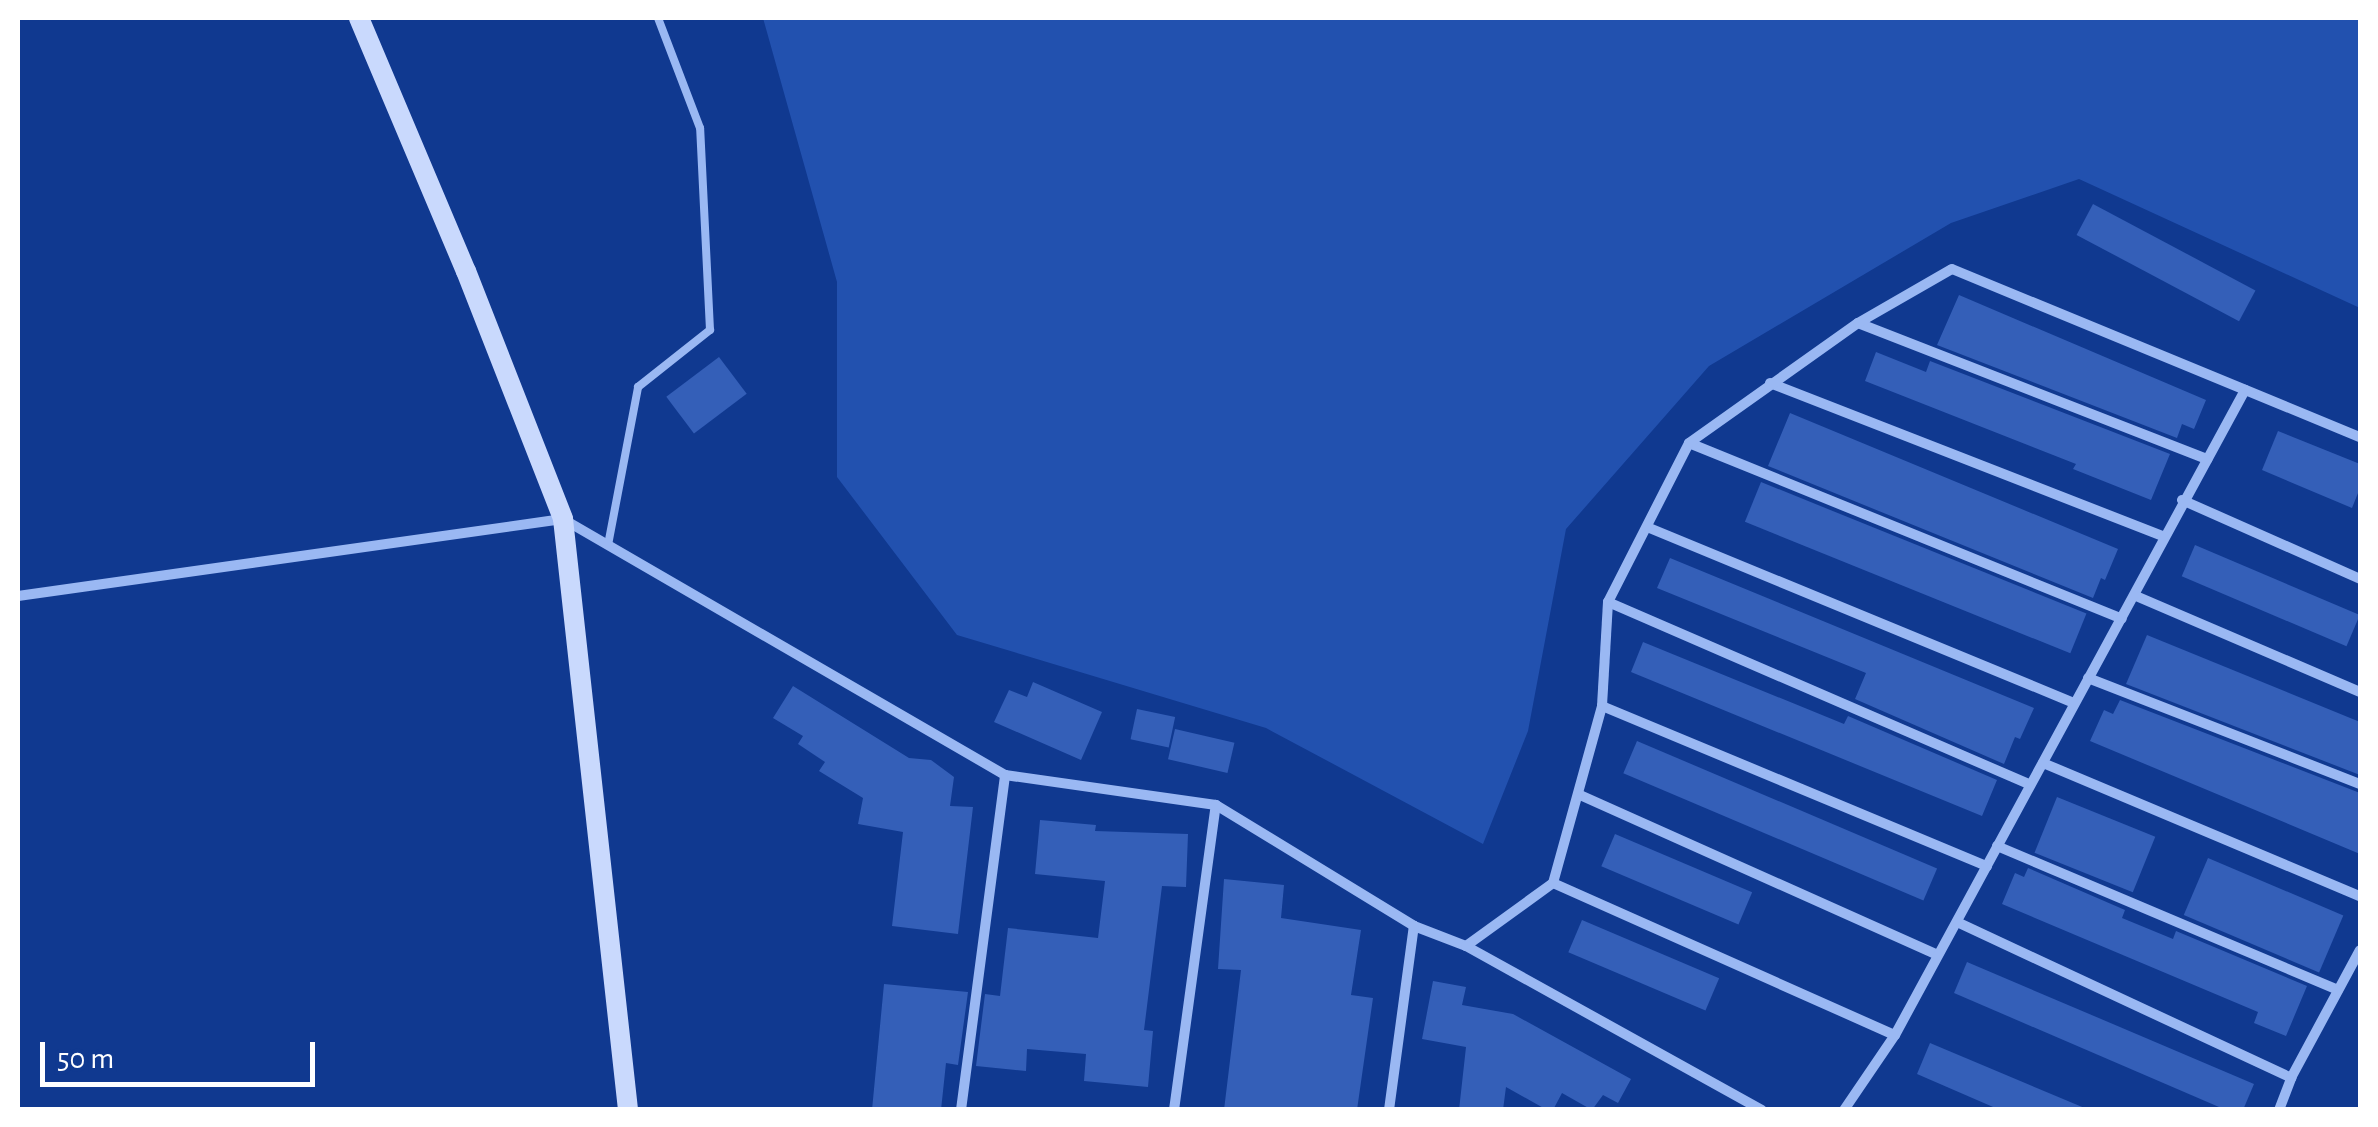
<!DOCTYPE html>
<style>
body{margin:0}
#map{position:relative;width:2378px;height:1127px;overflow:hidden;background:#103990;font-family:"Alegreya Sans",sans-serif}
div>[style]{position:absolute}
.green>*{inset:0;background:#2251af}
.building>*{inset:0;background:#345fb8;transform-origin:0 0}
.lane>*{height:8px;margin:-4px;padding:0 4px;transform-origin:4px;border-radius:4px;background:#9ab8f3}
.street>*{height:10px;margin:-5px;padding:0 5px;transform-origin:5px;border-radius:5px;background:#9ab8f3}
.secondary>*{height:20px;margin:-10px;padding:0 10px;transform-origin:10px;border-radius:10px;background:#c9d9fd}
span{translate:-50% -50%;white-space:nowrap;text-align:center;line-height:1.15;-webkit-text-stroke:9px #103990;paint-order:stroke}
.frame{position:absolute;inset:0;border:20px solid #fff;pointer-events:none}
.scale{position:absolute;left:40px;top:1042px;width:275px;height:45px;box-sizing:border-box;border:5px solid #fff;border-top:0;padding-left:12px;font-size:30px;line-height:35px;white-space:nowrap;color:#fff;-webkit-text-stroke:8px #103990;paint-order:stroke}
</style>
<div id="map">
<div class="green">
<i style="clip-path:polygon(763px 18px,2360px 18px,2360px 308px,2079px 179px,1951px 223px,1709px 366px,1566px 529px,1528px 731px,1483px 844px,1266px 728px,957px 635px,837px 477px,837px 282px)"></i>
</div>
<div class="building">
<i style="left:2093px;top:204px;width:184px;height:35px;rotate:28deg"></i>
<i style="clip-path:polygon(1959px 295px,2206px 400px,2194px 429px,2182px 424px,2177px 438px,1937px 345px)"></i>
<i style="clip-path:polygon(1876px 352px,1926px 372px,1930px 361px,2170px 454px,2151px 500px,2073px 469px,2076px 464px,1865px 381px)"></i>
<i style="left:719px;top:357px;width:46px;height:66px;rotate:53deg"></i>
<i style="clip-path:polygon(1790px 413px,2118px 549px,2105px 580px,2101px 578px,2093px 598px,1768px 466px)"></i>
<i style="clip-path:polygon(2278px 431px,2360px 464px,2360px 488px,2352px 508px,2262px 470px)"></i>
<i style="left:1761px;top:482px;width:351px;height:43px;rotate:22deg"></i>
<i style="left:2195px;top:545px;width:179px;height:34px;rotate:23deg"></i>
<i style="clip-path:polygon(1670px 558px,2034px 708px,2020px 739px,2015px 737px,2004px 764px,1855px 699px,1866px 673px,1657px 588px)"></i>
<i style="clip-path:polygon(2147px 635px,2360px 722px,2360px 775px,2126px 684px)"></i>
<i style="clip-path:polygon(1643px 642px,1844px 724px,1848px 716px,1997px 780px,1982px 816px,1631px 672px)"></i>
<i style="clip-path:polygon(1033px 682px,1102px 712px,1081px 760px,994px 722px,1009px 690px,1027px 697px)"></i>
<i style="clip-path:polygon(793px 686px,909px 758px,931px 760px,954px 777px,950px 806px,973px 807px,958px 934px,892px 926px,903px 832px,858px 824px,863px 798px,819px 771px,825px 762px,798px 744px,803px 736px,773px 718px)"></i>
<i style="clip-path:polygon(2120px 700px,2360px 793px,2360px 854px,2090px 741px,2104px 710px,2113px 714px)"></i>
<i style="left:1137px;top:709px;width:39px;height:31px;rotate:12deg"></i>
<i style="left:1175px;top:729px;width:61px;height:31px;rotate:13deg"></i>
<i style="left:1637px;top:741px;width:326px;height:35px;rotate:23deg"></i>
<i style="left:2057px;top:797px;width:106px;height:60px;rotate:22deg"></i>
<i style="clip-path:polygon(1040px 820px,1096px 825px,1095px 831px,1188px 834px,1186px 887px,1162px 886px,1144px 1030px,1153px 1031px,1148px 1087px,1084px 1081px,1086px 1054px,1027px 1049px,1026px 1071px,976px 1066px,985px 994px,1000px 996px,1008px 928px,1098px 938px,1105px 881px,1035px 874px)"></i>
<i style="left:1615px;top:834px;width:149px;height:35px;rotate:23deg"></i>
<i style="left:2208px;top:858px;width:147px;height:62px;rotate:23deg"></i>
<i style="clip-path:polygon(2028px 868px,2125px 910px,2122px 918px,2173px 939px,2176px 931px,2307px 986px,2286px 1036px,2254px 1023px,2258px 1012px,2002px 904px,2015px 873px,2024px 877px)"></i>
<i style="clip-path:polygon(1224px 879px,1284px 885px,1281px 918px,1361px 930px,1351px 995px,1373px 998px,1357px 1110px,1224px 1110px,1241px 970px,1218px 969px)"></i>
<i style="left:1582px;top:920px;width:149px;height:35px;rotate:23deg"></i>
<i style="clip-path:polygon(1967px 962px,2254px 1084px,2243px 1110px,2226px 1110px,1954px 993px)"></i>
<i style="clip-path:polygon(1433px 981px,1466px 987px,1462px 1005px,1513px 1014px,1631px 1079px,1618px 1103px,1603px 1095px,1592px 1110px,1562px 1093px,1553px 1110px,1547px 1110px,1506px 1087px,1503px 1110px,1459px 1110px,1466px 1047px,1422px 1039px)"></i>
<i style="clip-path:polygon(884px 984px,968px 992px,958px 1065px,946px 1063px,941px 1110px,872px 1110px)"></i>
<i style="clip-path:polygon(1930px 1043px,2087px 1109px,2087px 1110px,2000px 1110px,1917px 1074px)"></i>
</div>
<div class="lane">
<i style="left:608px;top:545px;width:161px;rotate:-79.2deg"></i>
<i style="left:638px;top:387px;width:92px;rotate:-38.4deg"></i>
<i style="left:710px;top:330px;width:202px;rotate:-92.8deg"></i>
<i style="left:700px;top:128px;width:118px;rotate:-110.9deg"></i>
</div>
<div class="street">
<i style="left:1858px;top:323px;width:375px;rotate:21.3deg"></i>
<i style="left:1770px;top:383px;width:423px;rotate:21.3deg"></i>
<i style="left:1689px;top:443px;width:467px;rotate:22.1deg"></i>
<i style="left:2182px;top:500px;width:195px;rotate:23.9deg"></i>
<i style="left:1647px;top:527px;width:462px;rotate:22.4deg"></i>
<i style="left:18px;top:596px;width:550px;rotate:-8.04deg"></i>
<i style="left:563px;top:519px;width:511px;rotate:30.08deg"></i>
<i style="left:1005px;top:775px;width:213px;rotate:8.1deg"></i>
<i style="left:1216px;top:805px;width:232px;rotate:31.4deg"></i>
<i style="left:1414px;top:926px;width:56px;rotate:21deg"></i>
<i style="left:1466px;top:946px;width:338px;rotate:29deg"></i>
<i style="left:2136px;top:596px;width:244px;rotate:23.2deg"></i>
<i style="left:1608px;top:602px;width:460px;rotate:23.4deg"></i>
<i style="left:2088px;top:678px;width:292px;rotate:21.3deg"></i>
<i style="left:1602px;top:706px;width:417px;rotate:22.6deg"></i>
<i style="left:2043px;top:763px;width:344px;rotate:22.8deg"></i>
<i style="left:1580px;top:795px;width:391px;rotate:24.1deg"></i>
<i style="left:1997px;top:846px;width:370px;rotate:22.9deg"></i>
<i style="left:1553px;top:883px;width:374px;rotate:24deg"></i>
<i style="left:1957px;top:922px;width:369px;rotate:25deg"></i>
<i style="left:1466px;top:946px;width:107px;rotate:-35.9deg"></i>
<i style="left:1553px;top:883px;width:184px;rotate:-74.5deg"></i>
<i style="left:1602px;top:706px;width:104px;rotate:-86.7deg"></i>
<i style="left:1608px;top:602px;width:178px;rotate:-63deg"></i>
<i style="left:1689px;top:443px;width:207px;rotate:-35.4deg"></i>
<i style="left:1858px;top:323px;width:108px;rotate:-29.9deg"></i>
<i style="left:1952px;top:269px;width:441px;rotate:22.4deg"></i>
<i style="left:961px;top:1110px;width:338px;rotate:-82.5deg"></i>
<i style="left:1174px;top:1110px;width:308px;rotate:-82.2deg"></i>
<i style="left:1389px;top:1110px;width:186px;rotate:-82.3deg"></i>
<i style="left:1844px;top:1110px;width:91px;rotate:-55.8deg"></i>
<i style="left:1895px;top:1035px;width:734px;rotate:-61.51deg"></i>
<i style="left:2279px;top:1110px;width:34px;rotate:-69deg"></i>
<i style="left:2291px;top:1078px;width:145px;rotate:-61.7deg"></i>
</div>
<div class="secondary">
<i style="left:359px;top:18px;width:275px;rotate:67.1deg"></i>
<i style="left:466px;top:271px;width:266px;rotate:68.6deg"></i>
<i style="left:563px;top:519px;width:595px;rotate:83.72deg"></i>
</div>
<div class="frame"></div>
<div class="scale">50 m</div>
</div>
